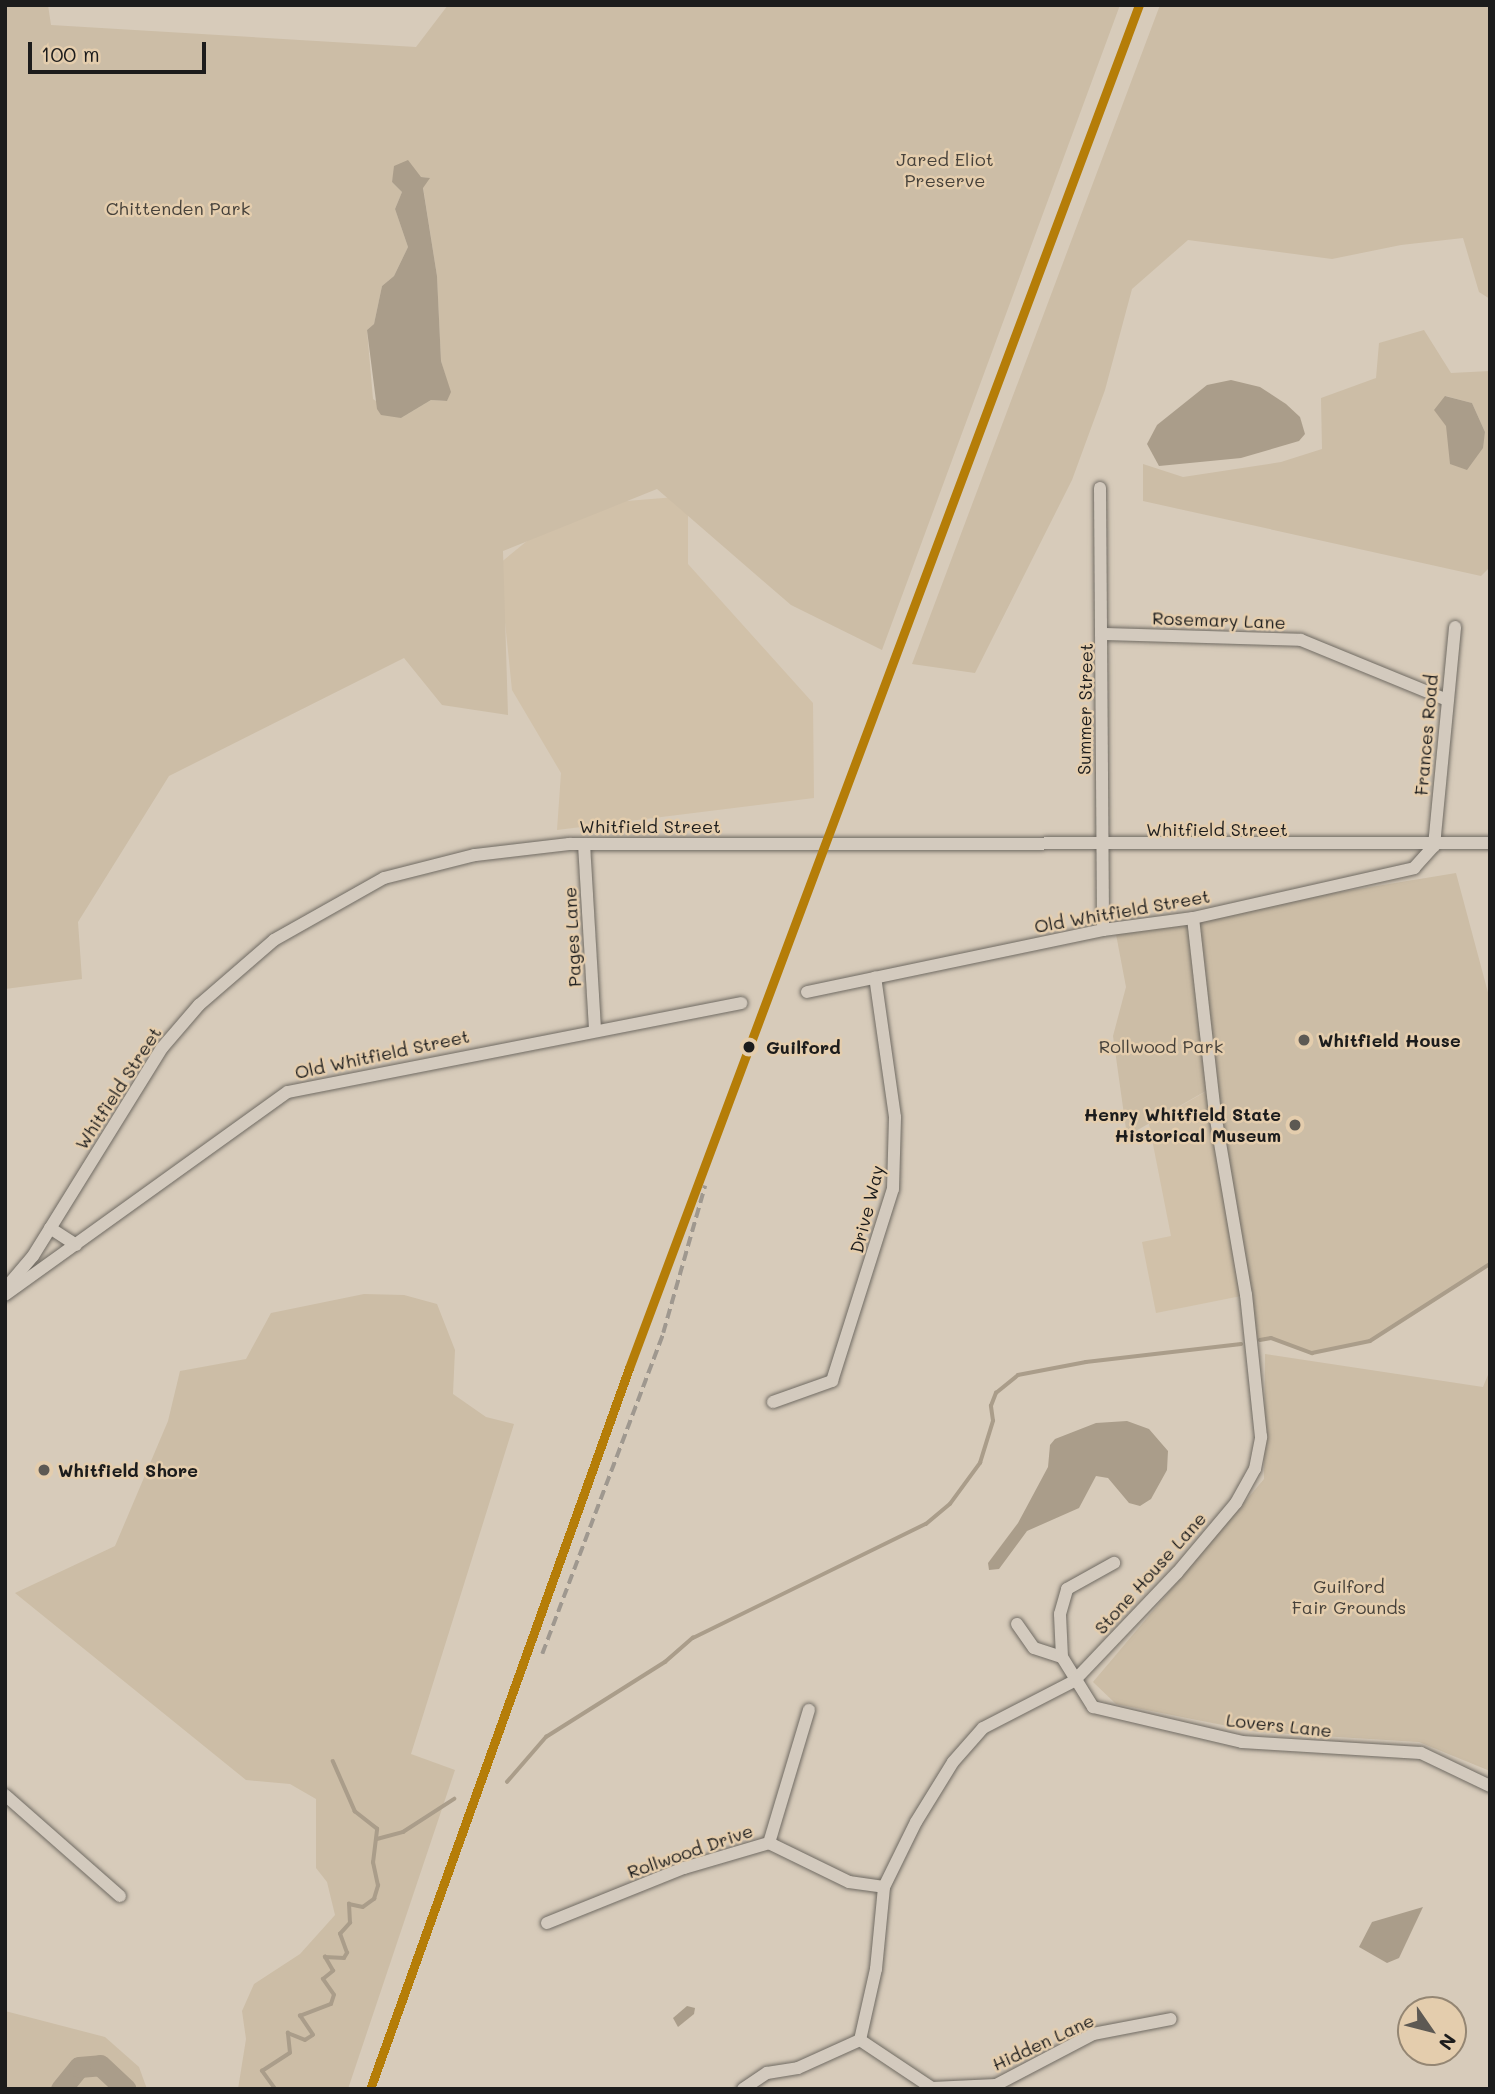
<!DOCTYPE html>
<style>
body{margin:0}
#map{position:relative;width:1495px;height:2094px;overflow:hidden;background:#d7cbba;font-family:Mali,sans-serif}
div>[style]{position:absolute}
.built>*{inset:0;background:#d1c1a9}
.green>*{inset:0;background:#ccbda6}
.water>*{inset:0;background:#aa9d8a}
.stream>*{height:3.5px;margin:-1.75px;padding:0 1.75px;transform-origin:1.75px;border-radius:1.75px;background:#aa9d8a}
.river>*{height:21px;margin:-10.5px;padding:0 10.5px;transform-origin:10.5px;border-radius:10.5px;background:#aa9d8a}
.roads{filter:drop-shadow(0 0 2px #706b63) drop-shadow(0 0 2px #706b63)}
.street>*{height:12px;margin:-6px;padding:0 6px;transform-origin:6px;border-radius:6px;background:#d3cabe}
.rail>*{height:3.5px;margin-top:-1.75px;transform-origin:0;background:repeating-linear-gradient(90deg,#9f988f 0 10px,transparent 0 15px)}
.rail-1>*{height:9px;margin:-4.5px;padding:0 4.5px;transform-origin:4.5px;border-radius:4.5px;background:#b57d08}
.dots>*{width:19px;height:19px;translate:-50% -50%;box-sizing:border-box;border:4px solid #e4cdad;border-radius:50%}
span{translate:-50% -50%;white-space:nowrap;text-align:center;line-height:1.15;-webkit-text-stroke:5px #e4cdad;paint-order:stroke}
.park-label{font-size:18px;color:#46413a}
.street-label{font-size:18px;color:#1c1c1c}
.poi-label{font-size:18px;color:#1c1c1c;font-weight:700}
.left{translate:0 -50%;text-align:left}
.right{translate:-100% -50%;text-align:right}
.stop-label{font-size:18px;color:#1c1c1c;font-weight:700}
.frame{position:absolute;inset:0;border:7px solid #1c1c1c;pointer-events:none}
.north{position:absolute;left:1397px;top:1996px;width:70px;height:70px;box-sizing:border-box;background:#e4cdad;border:2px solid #948673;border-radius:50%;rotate:125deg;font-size:19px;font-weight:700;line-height:28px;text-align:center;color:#1c1c1c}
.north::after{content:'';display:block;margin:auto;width:24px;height:32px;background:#5d5953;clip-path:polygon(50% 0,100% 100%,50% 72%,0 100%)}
.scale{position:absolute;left:28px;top:42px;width:178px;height:32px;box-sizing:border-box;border:4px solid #1c1c1c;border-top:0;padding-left:9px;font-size:21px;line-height:24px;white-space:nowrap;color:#1c1c1c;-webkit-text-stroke:5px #e4cdad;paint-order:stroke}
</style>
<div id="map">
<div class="built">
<i style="clip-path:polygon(688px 496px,688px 564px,813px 703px,814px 798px,557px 830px,561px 773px,512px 690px,499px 564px,527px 541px,590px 504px)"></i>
<i style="clip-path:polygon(1212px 1088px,1246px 1295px,1156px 1313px,1142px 1242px,1171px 1236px,1149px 1124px)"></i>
</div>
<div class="green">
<i style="clip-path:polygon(evenodd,5px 5px,48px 5px,51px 25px,416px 47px,448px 5px,1120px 5px,882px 650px,791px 605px,657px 489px,503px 551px,508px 715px,442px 705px,404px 658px,169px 776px,78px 922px,82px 979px,5px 989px,5px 5px,394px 173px,429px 178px,423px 187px,437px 276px,441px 361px,450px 392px,447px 401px,431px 400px,401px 418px,373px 399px,367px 330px,374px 324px,382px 286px,394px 276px,408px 247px,395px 209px,402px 192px,392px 182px,394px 173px)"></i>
<i style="clip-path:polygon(1160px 5px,1490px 5px,1490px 299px,1479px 292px,1463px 238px,1401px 245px,1332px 259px,1188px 240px,1132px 289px,1105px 390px,1072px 480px,975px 673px,912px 664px)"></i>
<i style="clip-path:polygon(evenodd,1424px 330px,1451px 373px,1490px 371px,1490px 567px,1481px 576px,1143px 501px,1143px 464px,1183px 477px,1281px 462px,1322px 449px,1321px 398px,1376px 378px,1379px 343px,1424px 330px,1446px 396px,1472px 403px,1485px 432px,1482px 448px,1448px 438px,1446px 396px)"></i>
<i style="clip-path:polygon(1456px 873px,1490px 1000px,1490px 1264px,1370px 1341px,1312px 1353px,1271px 1338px,1251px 1342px,1211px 1088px,1127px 1136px,1113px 1036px,1126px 987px,1115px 929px)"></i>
<i style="clip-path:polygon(364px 1294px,404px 1295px,437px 1304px,455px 1350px,453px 1394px,486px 1417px,514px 1424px,411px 1754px,455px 1770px,348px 2089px,238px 2089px,246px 2039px,242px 2011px,254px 1984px,300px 1954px,335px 1915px,327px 1882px,316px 1868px,316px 1799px,290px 1784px,246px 1780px,15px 1593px,115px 1546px,168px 1421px,180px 1371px,246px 1359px,271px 1313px)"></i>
<i style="clip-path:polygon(1265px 1354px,1483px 1387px,1490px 1370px,1490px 1771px,1419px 1742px,1258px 1732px,1116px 1704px,1093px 1682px,1264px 1479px)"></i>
<i style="clip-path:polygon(5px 2011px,105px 2037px,139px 2067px,147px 2089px,5px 2089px)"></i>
</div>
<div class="water">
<i style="clip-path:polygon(408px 160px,421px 177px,430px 178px,423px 188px,437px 276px,441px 361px,451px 392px,447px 401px,431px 400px,401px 418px,381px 415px,377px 409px,367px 330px,374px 324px,382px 286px,394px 276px,408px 247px,395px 209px,402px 192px,392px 182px,394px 166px)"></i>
<i style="clip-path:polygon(1231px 380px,1260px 387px,1286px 404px,1300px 417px,1305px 434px,1299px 441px,1241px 458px,1159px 466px,1147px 444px,1157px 425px,1207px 385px)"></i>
<i style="clip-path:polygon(1445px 396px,1472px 403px,1485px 432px,1483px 448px,1467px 470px,1450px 464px,1446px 426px,1434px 410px)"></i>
<i style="clip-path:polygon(1127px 1421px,1149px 1429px,1168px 1451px,1167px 1470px,1151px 1499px,1140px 1506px,1129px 1503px,1108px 1478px,1096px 1476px,1079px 1508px,1027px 1531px,999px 1569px,989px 1570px,988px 1563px,1018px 1523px,1048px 1467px,1050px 1445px,1055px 1439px,1096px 1423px)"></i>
<i style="clip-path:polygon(1423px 1907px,1399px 1958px,1387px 1963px,1359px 1947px,1372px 1922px)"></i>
<i style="clip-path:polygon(687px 2006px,695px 2008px,694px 2014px,678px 2027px,673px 2018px)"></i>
</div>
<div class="stream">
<i style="left:1260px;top:1340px;width:11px;rotate:-10deg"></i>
<i style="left:1271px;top:1338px;width:44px;rotate:20.1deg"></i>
<i style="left:1312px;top:1353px;width:59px;rotate:-11.7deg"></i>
<i style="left:1370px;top:1341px;width:143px;rotate:-32.7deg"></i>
<i style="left:507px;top:1782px;width:60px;rotate:-49.1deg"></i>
<i style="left:546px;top:1737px;width:141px;rotate:-32.2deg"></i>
<i style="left:665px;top:1662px;width:37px;rotate:-41deg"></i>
<i style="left:693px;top:1638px;width:259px;rotate:-26.1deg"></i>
<i style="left:926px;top:1524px;width:31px;rotate:-40deg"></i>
<i style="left:950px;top:1504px;width:51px;rotate:-53.8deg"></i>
<i style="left:980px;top:1463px;width:44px;rotate:-72.8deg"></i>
<i style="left:993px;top:1421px;width:15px;rotate:-98deg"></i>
<i style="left:991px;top:1406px;width:14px;rotate:-69deg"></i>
<i style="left:996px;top:1393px;width:28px;rotate:-39deg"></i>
<i style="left:1018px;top:1375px;width:69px;rotate:-10.8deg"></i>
<i style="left:1086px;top:1362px;width:156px;rotate:-6.6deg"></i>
<i style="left:377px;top:1839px;width:27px;rotate:-15deg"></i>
<i style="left:403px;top:1832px;width:61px;rotate:-32.9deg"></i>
<i style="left:275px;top:2089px;width:22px;rotate:-126deg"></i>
<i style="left:262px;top:2071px;width:33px;rotate:-33deg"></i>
<i style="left:290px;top:2053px;width:20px;rotate:-96deg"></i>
<i style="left:288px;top:2033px;width:18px;rotate:22deg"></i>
<i style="left:305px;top:2040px;width:9px;rotate:-32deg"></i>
<i style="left:313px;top:2035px;width:23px;rotate:-124deg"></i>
<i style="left:300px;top:2016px;width:33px;rotate:-21deg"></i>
<i style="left:331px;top:2004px;width:9px;rotate:-72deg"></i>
<i style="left:334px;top:1995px;width:19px;rotate:-125deg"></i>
<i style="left:323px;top:1979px;width:13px;rotate:-39deg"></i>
<i style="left:333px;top:1971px;width:16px;rotate:-120deg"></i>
<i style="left:325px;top:1957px;width:19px;rotate:3deg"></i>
<i style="left:344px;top:1958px;width:6px;rotate:-59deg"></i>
<i style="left:347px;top:1953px;width:20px;rotate:-110deg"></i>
<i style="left:340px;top:1934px;width:15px;rotate:-48deg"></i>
<i style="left:350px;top:1923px;width:19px;rotate:-93deg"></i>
<i style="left:349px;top:1904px;width:14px;rotate:12deg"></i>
<i style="left:363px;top:1907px;width:14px;rotate:-36deg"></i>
<i style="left:374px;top:1899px;width:14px;rotate:-73deg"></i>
<i style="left:378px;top:1886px;width:24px;rotate:-102deg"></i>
<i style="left:373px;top:1863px;width:34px;rotate:-83deg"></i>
<i style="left:377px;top:1829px;width:28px;rotate:-142deg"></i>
<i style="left:355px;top:1812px;width:55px;rotate:-113.7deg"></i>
</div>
<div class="river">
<i style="left:61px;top:2089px;width:28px;rotate:-51deg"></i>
<i style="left:79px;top:2067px;width:21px;rotate:-5deg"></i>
<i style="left:100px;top:2065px;width:35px;rotate:43deg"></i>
</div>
<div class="roads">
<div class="street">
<i style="left:1100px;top:488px;width:442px;rotate:89.6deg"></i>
<i style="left:1103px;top:634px;width:198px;rotate:1.7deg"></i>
<i style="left:1301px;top:640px;width:158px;rotate:22.3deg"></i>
<i style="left:584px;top:844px;width:184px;rotate:86.6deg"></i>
<i style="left:807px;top:992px;width:302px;rotate:-11.8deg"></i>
<i style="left:1103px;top:930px;width:91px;rotate:-7.6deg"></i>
<i style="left:1193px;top:918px;width:227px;rotate:-12.7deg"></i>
<i style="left:1414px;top:868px;width:30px;rotate:-48deg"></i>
<i style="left:1434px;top:846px;width:220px;rotate:-84.5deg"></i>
<i style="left:50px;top:1228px;width:31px;rotate:33deg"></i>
<i style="left:5px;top:1289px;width:43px;rotate:-49.7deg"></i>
<i style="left:33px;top:1256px;width:245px;rotate:-58.2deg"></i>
<i style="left:162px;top:1048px;width:57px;rotate:-49.3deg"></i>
<i style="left:199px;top:1005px;width:99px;rotate:-40.9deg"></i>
<i style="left:274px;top:940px;width:126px;rotate:-29.4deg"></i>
<i style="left:384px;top:878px;width:94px;rotate:-14.2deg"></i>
<i style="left:475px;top:855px;width:95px;rotate:-6.7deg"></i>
<i style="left:569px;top:844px;width:921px;rotate:-0.06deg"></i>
<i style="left:5px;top:1295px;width:348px;rotate:-35.7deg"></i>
<i style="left:288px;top:1092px;width:462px;rotate:-11.1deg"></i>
<i style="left:773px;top:1402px;width:63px;rotate:-19.6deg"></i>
<i style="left:832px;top:1381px;width:201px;rotate:-72.4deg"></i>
<i style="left:893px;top:1189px;width:72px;rotate:-88.4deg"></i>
<i style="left:895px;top:1117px;width:141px;rotate:-98.1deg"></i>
<i style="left:1017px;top:1624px;width:29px;rotate:55deg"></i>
<i style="left:1034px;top:1648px;width:29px;rotate:18deg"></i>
<i style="left:1062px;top:1657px;width:59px;rotate:58.2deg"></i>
<i style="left:1093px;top:1707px;width:153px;rotate:13.2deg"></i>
<i style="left:1242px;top:1742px;width:179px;rotate:3.5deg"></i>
<i style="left:1421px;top:1753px;width:76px;rotate:25.6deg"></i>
<i style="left:1062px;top:1657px;width:43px;rotate:-92.7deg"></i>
<i style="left:1060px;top:1614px;width:26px;rotate:-74deg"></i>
<i style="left:1067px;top:1589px;width:54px;rotate:-29deg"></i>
<i style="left:5px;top:1795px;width:153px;rotate:41.3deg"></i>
<i style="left:769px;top:1843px;width:139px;rotate:-73.3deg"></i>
<i style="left:547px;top:1923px;width:148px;rotate:-21.9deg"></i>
<i style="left:684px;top:1868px;width:89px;rotate:-16.4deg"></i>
<i style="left:769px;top:1843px;width:89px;rotate:26deg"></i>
<i style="left:849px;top:1882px;width:35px;rotate:8deg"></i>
<i style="left:860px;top:2040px;width:87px;rotate:33.7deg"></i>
<i style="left:932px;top:2088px;width:64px;rotate:-2.7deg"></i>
<i style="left:996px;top:2085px;width:110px;rotate:-27.7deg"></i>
<i style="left:1093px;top:2034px;width:79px;rotate:-10.9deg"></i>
<i style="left:743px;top:2089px;width:29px;rotate:-34deg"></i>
<i style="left:767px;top:2073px;width:31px;rotate:-9deg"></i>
<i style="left:798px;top:2068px;width:68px;rotate:-24.3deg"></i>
<i style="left:860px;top:2040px;width:73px;rotate:-77.3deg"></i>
<i style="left:876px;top:1969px;width:82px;rotate:-84.4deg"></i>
<i style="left:884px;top:1887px;width:72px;rotate:-63.8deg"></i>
<i style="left:916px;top:1822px;width:70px;rotate:-58.3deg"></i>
<i style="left:953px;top:1762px;width:45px;rotate:-48.6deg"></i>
<i style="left:983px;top:1728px;width:102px;rotate:-27.3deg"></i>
<i style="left:1074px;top:1681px;width:149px;rotate:-46.4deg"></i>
<i style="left:1177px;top:1573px;width:92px;rotate:-49.9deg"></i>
<i style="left:1236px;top:1503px;width:39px;rotate:-61deg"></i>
<i style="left:1255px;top:1469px;width:33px;rotate:-79deg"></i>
<i style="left:1261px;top:1437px;width:143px;rotate:-96deg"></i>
<i style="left:1246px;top:1295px;width:184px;rotate:-99.7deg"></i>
<i style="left:1215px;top:1114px;width:197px;rotate:-96.4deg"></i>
</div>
</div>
<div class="rail">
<i style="left:542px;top:1654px;width:343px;rotate:-69.3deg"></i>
<i style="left:663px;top:1333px;width:153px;rotate:-74.1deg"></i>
</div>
<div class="rail-1">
<i style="left:370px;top:2089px;width:766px;rotate:-70.24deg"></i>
<i style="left:629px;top:1368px;width:1455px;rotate:-69.49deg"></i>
</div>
<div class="dots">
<i style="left:1304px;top:1040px;background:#5d5953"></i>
<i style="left:749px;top:1047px;background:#1c1c1c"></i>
<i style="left:1295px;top:1125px;background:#5d5953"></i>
<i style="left:44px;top:1470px;background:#5d5953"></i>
</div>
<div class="park-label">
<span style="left:945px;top:170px">Jared Eliot<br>Preserve</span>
<span style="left:178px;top:208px">Chittenden Park</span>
<span style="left:1161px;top:1046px">Rollwood Park</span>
<span style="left:1349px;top:1597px">Guilford<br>Fair Grounds</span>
</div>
<div class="street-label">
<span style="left:1219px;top:620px;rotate:2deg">Rosemary Lane</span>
<span style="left:1085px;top:709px;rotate:-89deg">Summer Street</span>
<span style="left:1426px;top:735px;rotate:-85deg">Frances Road</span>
<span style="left:650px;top:826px">Whitfield Street</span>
<span style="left:1217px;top:829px">Whitfield Street</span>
<span style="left:1122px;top:911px;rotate:-10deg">Old Whitfield Street</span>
<span style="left:572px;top:937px;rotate:-93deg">Pages Lane</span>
<span style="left:382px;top:1054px;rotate:-12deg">Old Whitfield Street</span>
<span style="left:118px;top:1088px;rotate:-57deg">Whitfield Street</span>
<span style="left:867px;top:1209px;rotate:-76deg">Drive Way</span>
<span style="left:1150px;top:1573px;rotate:-48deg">Stone House Lane</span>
<span style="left:1279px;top:1725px;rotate:6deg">Lovers Lane</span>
<span style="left:690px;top:1851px;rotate:-19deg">Rollwood Drive</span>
<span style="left:1043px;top:2042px;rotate:-25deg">Hidden Lane</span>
</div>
<div class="poi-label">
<span class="left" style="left:1318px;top:1040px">Whitfield House</span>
<span class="right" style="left:1281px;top:1125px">Henry Whitfield State<br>Historical Museum</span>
<span class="left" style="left:58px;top:1470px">Whitfield Shore</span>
</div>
<div class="stop-label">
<span class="left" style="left:766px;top:1047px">Guilford</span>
</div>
<div class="frame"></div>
<div class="north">N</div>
<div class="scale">100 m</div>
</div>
